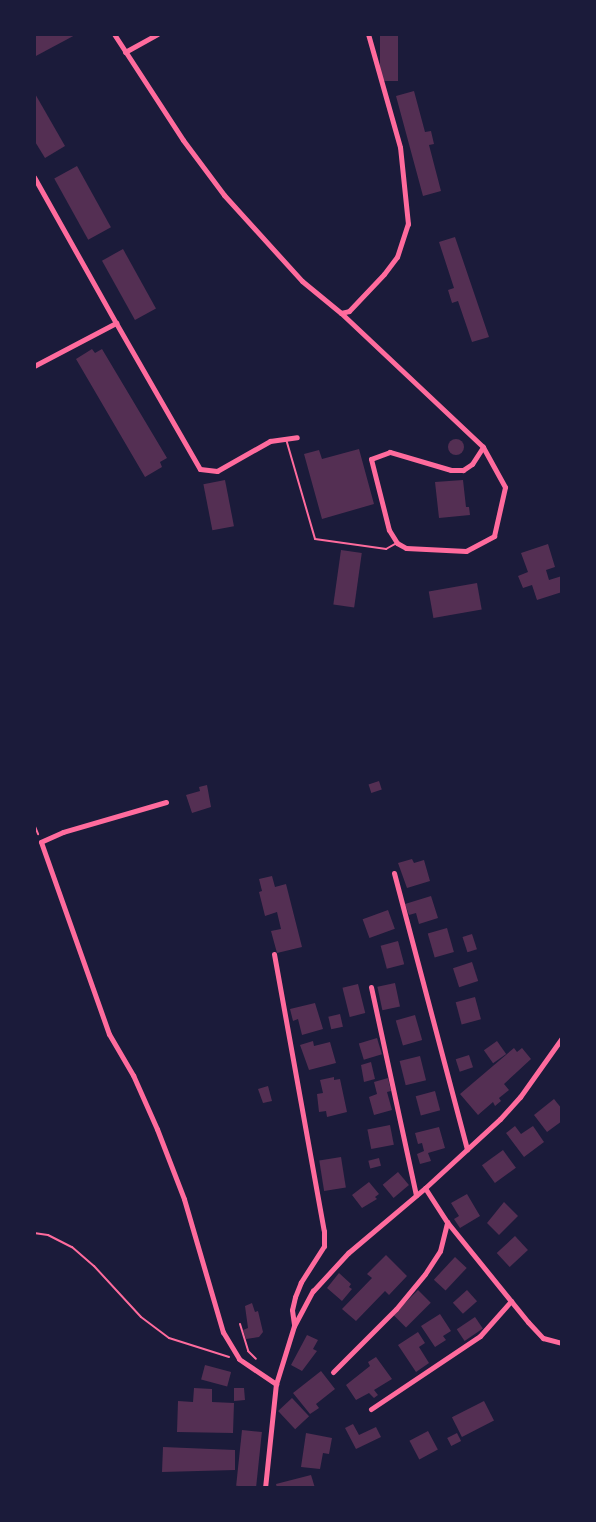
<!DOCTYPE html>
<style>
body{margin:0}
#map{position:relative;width:596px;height:1522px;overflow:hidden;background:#1b1b3a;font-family:"Space Grotesk",sans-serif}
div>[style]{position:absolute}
.building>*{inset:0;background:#542f53;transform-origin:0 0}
.round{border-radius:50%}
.path>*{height:2px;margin:-1px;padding:0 1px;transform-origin:1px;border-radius:1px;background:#ff6b9d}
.service>*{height:2px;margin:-1px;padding:0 1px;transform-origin:1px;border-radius:1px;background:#ff6b9d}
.minor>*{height:5px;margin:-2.5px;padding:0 2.5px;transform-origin:2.5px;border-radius:2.5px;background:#ff6b9d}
span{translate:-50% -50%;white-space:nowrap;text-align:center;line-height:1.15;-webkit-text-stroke:6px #1b1b3a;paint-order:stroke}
.frame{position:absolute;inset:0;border:36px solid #1b1b3a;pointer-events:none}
</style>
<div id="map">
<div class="building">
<i style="clip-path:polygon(34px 34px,77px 34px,34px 57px)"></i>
<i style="left:380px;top:34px;width:18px;height:47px"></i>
<i style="clip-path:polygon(414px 91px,425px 132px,431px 131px,434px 144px,429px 145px,441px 191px,423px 196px,396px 96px)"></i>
<i style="clip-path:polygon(34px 92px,65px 146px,45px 158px,34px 140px)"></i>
<i style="left:77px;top:166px;width:70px;height:26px;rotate:61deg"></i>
<i style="clip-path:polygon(455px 237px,489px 337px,472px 342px,458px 301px,452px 303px,448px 290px,454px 288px,439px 242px)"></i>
<i style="left:123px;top:249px;width:68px;height:24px;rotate:61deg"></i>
<i style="clip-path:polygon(92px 349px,95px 353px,102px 349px,167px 458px,160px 462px,162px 467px,145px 477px,76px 359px)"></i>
<i class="round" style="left:448px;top:439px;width:16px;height:16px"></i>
<i style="clip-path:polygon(359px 449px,374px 504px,322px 519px,304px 454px,319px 450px,322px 459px)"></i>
<i style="left:225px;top:480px;width:47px;height:22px;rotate:79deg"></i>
<i style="clip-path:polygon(463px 480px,466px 507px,469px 507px,470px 515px,439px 518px,435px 482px)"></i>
<i style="clip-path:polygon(548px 544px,555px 567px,546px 570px,549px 580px,562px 576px,562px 592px,537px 600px,532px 585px,523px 588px,518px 576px,528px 572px,521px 553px)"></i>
<i style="left:341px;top:550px;width:21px;height:55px;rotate:8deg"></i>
<i style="left:477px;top:583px;width:27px;height:49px;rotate:80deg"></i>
<i style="left:379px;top:781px;width:9px;height:11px;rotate:72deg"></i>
<i style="clip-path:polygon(207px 785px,211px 807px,192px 813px,186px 795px,200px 791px,199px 787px)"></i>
<i style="clip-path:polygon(412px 859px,414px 863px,424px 860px,430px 881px,407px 888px,398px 863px)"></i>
<i style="clip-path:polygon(272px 876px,275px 887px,286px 884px,302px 947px,277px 953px,271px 931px,281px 929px,277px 912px,265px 916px,259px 892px,262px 891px,259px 879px)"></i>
<i style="clip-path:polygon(431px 896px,438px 918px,419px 924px,416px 913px,409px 915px,405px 904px)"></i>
<i style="left:388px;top:910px;width:20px;height:27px;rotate:70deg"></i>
<i style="left:447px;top:928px;width:25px;height:20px;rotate:74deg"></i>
<i style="left:472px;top:934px;width:16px;height:10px;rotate:72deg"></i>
<i style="left:398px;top:941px;width:24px;height:18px;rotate:75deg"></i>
<i style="left:472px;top:962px;width:20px;height:20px;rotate:72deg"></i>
<i style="left:395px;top:983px;width:24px;height:18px;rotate:78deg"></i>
<i style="left:358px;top:984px;width:30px;height:16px;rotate:76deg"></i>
<i style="left:475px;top:997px;width:23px;height:20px;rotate:75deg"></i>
<i style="clip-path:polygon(315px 1003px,323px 1029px,302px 1035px,298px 1019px,293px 1021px,290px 1009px)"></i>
<i style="left:340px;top:1014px;width:13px;height:12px;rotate:77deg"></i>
<i style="left:415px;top:1015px;width:26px;height:20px;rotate:74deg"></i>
<i style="left:377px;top:1038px;width:17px;height:19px;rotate:73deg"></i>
<i style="clip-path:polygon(313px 1041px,314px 1046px,330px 1042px,336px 1063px,309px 1070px,300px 1045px)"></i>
<i style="left:497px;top:1041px;width:16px;height:16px;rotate:55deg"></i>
<i style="clip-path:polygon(514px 1048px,517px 1052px,522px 1048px,531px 1059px,504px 1084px,509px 1090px,499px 1098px,501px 1101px,495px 1106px,493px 1102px,478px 1115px,460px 1094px)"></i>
<i style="left:469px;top:1055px;width:13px;height:14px;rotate:72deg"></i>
<i style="left:420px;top:1056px;width:25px;height:21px;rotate:76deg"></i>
<i style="clip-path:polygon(371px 1062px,375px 1079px,364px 1082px,361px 1065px)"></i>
<i style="clip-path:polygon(334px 1077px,334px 1080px,340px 1079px,347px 1112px,327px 1117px,326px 1111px,319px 1112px,317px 1094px,323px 1093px,320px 1080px)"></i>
<i style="clip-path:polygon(388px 1078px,391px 1091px,387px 1092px,392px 1110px,374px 1115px,369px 1097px,377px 1094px,374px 1082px)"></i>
<i style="clip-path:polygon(268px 1086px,272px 1101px,263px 1103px,258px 1089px)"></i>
<i style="left:435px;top:1091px;width:20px;height:20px;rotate:75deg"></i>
<i style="clip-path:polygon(554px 1099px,562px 1109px,562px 1121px,547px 1132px,534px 1115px)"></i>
<i style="left:390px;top:1125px;width:20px;height:23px;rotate:79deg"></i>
<i style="clip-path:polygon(515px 1126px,521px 1134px,533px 1126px,544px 1142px,524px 1157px,506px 1133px)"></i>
<i style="clip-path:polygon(439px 1127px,445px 1148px,428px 1153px,431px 1161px,420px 1164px,417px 1154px,424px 1151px,422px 1143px,418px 1144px,415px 1133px)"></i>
<i style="left:503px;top:1150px;width:22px;height:26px;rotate:54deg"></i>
<i style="left:341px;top:1157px;width:31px;height:22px;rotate:81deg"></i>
<i style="left:379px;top:1158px;width:8px;height:11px;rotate:76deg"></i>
<i style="left:398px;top:1172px;width:17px;height:20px;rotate:50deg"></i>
<i style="clip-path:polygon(369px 1182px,379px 1194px,375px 1197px,377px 1199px,362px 1208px,352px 1195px)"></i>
<i style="clip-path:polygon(467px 1194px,480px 1216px,460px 1228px,454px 1219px,459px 1216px,451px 1203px)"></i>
<i style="clip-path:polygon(504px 1202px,518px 1216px,499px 1235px,487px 1223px)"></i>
<i style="left:515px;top:1236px;width:19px;height:25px;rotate:47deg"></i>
<i style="clip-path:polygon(386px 1255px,407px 1276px,389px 1295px,385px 1291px,356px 1321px,342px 1309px,372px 1278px,367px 1274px)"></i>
<i style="left:455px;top:1257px;width:16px;height:31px;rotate:43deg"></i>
<i style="clip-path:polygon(339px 1273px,351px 1284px,349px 1287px,352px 1289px,342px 1301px,327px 1288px)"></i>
<i style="left:418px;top:1290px;width:18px;height:35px;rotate:45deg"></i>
<i style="left:467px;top:1290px;width:15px;height:19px;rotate:48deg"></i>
<i style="clip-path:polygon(252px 1303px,255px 1312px,258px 1311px,263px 1332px,259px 1337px,246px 1339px,243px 1330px,248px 1328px,245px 1306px)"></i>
<i style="clip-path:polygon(440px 1314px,451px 1331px,443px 1336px,446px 1340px,435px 1347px,421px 1326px)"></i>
<i style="left:475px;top:1317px;width:14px;height:22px;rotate:56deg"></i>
<i style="clip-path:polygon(418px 1332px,425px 1343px,419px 1347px,429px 1363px,416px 1372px,398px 1345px)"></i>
<i style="clip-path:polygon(307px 1335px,318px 1340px,313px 1349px,317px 1351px,302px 1371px,291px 1365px)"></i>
<i style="clip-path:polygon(376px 1357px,392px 1379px,374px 1390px,378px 1395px,374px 1398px,369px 1393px,356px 1400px,346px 1385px,370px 1366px,368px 1362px)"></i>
<i style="left:205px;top:1365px;width:27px;height:15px;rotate:15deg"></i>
<i style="clip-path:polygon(321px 1371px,335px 1389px,316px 1404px,319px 1408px,310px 1414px,293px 1393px)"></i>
<i style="clip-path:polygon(194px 1388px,212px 1389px,212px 1402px,234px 1403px,233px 1433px,177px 1432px,178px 1401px,193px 1402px)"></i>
<i style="clip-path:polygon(234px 1388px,244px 1388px,245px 1400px,234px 1401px)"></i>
<i style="left:292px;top:1398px;width:25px;height:19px;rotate:47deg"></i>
<i style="left:484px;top:1401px;width:22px;height:36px;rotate:63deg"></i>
<i style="clip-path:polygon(353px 1424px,359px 1435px,376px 1427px,381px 1437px,356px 1449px,345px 1428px)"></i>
<i style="left:242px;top:1430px;width:20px;height:56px;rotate:6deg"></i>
<i style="left:428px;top:1431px;width:21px;height:21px;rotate:62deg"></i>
<i style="clip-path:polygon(306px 1433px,332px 1438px,329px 1454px,323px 1453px,320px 1469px,301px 1467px)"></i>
<i style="left:457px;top:1433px;width:9px;height:11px;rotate:63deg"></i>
<i style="clip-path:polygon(163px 1447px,235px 1450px,235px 1470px,162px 1472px)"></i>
<i style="clip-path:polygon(311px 1475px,315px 1488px,277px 1488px,276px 1484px)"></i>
</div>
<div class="path">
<i style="left:34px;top:824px;width:11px;rotate:68deg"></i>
<i style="left:34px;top:1233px;width:14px;rotate:8deg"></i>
<i style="left:48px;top:1235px;width:27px;rotate:27deg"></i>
<i style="left:72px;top:1247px;width:29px;rotate:41deg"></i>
<i style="left:94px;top:1266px;width:69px;rotate:47.3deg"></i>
<i style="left:141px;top:1317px;width:35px;rotate:37deg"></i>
<i style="left:169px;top:1338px;width:63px;rotate:17.6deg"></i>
<i style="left:240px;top:1324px;width:28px;rotate:73deg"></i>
<i style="left:248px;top:1351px;width:11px;rotate:45deg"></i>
</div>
<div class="service">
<i style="left:286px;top:439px;width:104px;rotate:73.8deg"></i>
<i style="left:315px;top:539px;width:72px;rotate:8deg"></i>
<i style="left:386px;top:549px;width:13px;rotate:-29deg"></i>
</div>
<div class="minor">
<i style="left:114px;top:34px;width:126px;rotate:56.9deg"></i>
<i style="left:183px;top:140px;width:69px;rotate:53.3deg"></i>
<i style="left:224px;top:195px;width:116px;rotate:47.8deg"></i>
<i style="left:302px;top:281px;width:50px;rotate:39.4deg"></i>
<i style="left:341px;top:313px;width:8px;rotate:-14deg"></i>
<i style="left:349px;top:311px;width:51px;rotate:-46.6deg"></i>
<i style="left:384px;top:274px;width:21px;rotate:-53deg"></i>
<i style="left:397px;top:257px;width:35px;rotate:-72deg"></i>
<i style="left:408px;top:224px;width:77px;rotate:-95.9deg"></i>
<i style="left:400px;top:147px;width:117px;rotate:-105.8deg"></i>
<i style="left:125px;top:52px;width:37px;rotate:-29deg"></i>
<i style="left:34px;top:177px;width:167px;rotate:60.7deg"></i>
<i style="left:341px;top:313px;width:195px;rotate:43.3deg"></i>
<i style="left:483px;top:447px;width:20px;rotate:123deg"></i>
<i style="left:472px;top:464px;width:11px;rotate:146deg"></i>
<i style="left:463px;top:470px;width:12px;rotate:180deg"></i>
<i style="left:451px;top:470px;width:64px;rotate:-163.6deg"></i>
<i style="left:390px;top:452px;width:20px;rotate:160deg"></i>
<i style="left:371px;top:459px;width:73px;rotate:75.8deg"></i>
<i style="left:389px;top:530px;width:15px;rotate:58deg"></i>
<i style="left:397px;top:543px;width:10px;rotate:29deg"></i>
<i style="left:406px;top:548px;width:60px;rotate:2.9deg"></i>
<i style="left:466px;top:551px;width:32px;rotate:-28deg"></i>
<i style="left:494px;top:536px;width:50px;rotate:-77.3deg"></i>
<i style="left:505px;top:487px;width:46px;rotate:-118.8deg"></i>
<i style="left:34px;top:366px;width:93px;rotate:-27.7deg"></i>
<i style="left:116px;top:323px;width:168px;rotate:60.1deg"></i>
<i style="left:200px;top:469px;width:17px;rotate:7deg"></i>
<i style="left:217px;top:471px;width:61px;rotate:-29.5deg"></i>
<i style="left:270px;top:441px;width:27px;rotate:-8deg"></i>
<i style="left:166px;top:802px;width:107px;rotate:163.8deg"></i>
<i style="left:63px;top:832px;width:24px;rotate:156deg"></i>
<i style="left:41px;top:842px;width:204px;rotate:70.5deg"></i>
<i style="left:109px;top:1034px;width:48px;rotate:59.7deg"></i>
<i style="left:133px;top:1075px;width:59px;rotate:66deg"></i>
<i style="left:157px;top:1129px;width:75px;rotate:68.9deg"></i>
<i style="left:184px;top:1199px;width:139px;rotate:73.7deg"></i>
<i style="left:223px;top:1332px;width:31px;rotate:59deg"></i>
<i style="left:239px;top:1359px;width:45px;rotate:34deg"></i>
<i style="left:394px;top:873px;width:286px;rotate:75.2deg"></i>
<i style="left:274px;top:954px;width:281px;rotate:79.8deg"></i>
<i style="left:324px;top:1231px;width:15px;rotate:90deg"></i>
<i style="left:324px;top:1246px;width:43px;rotate:122.6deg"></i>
<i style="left:301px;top:1282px;width:16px;rotate:112deg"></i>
<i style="left:295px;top:1297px;width:13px;rotate:103deg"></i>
<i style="left:292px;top:1310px;width:15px;rotate:82deg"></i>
<i style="left:371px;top:987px;width:213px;rotate:77.8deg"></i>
<i style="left:425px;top:1188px;width:40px;rotate:57.1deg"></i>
<i style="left:447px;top:1222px;width:129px;rotate:51deg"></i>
<i style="left:528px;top:1322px;width:22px;rotate:47deg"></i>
<i style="left:543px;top:1338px;width:20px;rotate:15deg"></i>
<i style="left:333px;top:1372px;width:89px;rotate:-45deg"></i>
<i style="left:396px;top:1309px;width:45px;rotate:-50.4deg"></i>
<i style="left:425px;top:1274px;width:27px;rotate:-57deg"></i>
<i style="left:440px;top:1251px;width:30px;rotate:-76deg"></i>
<i style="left:371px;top:1409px;width:131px;rotate:-33.8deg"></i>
<i style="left:480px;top:1336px;width:47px;rotate:-48.5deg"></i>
<i style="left:265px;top:1488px;width:105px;rotate:-84deg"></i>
<i style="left:276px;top:1384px;width:61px;rotate:-72.8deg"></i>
<i style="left:294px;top:1326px;width:40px;rotate:-62deg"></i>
<i style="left:313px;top:1291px;width:52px;rotate:-47.4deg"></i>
<i style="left:348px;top:1253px;width:101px;rotate:-40.2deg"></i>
<i style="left:425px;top:1188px;width:102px;rotate:-42.6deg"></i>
<i style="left:500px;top:1119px;width:30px;rotate:-48deg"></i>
<i style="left:520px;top:1097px;width:72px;rotate:-54.6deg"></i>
</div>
<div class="frame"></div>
</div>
